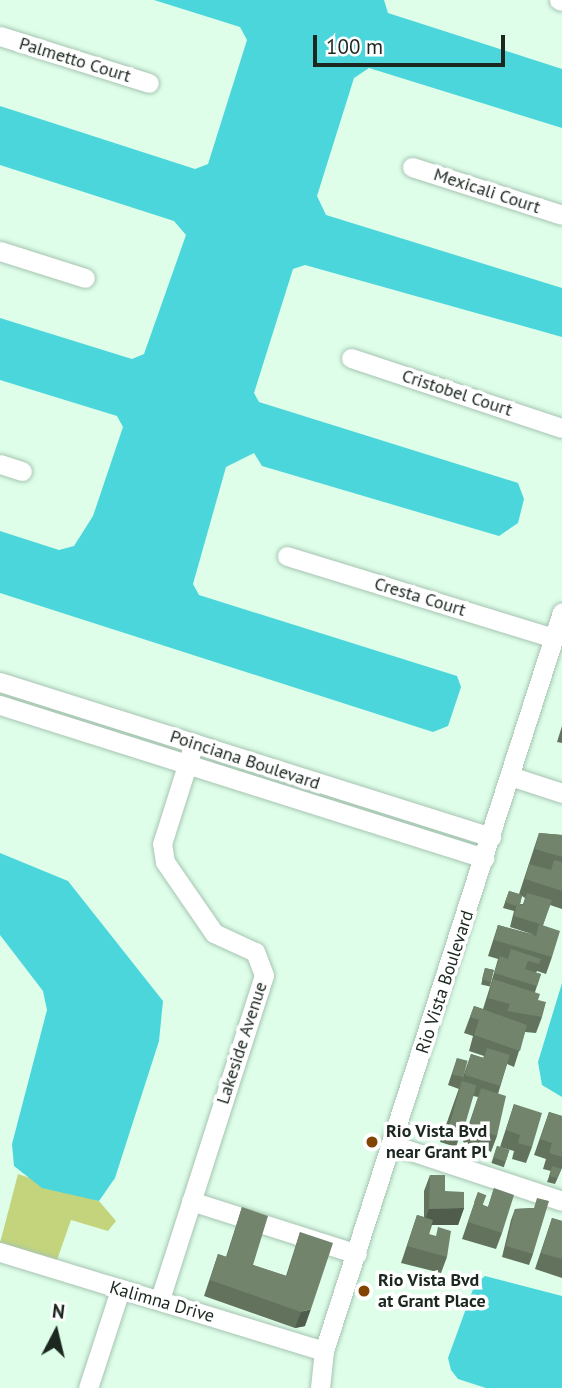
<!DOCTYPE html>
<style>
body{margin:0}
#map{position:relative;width:562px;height:1388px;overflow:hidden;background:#defeea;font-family:"PT Sans",sans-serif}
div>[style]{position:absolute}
.green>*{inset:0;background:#c3d47d}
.water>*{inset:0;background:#4bd6db}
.roads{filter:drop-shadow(0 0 2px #a6c4b1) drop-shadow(0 0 2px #a6c4b1)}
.minor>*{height:19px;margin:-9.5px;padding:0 9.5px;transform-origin:9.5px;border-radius:9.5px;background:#fff}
.wall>*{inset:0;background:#62725d;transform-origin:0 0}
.shaded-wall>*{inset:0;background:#505c4c}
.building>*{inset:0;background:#72846c;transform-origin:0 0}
.dots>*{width:19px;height:19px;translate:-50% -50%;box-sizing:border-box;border:4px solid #fff;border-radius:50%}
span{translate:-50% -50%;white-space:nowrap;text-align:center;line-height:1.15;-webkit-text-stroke:7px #fff;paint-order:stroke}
.street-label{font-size:18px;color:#1b271f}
.poi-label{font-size:18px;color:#1b271f;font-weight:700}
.left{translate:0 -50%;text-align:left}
.north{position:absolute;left:21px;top:1297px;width:70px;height:70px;-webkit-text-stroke:5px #fff;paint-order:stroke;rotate:7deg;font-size:19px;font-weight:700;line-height:28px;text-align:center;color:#1b271f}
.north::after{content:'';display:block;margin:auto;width:24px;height:32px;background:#1b271f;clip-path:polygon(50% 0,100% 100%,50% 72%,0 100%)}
.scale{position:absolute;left:313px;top:35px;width:192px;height:32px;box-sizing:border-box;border:4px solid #1b271f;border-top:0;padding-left:9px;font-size:21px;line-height:24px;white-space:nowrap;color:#1b271f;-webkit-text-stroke:5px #fff;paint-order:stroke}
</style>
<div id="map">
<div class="green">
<i style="clip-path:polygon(18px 1174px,99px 1201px,116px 1221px,108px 1231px,71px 1220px,57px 1260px,0 1243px)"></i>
</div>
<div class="water">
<i style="clip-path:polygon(154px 0,384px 0,388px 13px,562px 69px,562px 128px,369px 68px,354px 78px,317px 196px,326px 215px,562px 288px,562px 337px,305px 265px,293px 269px,254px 393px,259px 402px,518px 483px,524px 499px,518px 523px,499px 536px,262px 466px,254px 453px,226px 467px,193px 584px,199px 595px,457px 676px,461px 687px,448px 726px,433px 732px,0 593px,0 531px,59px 550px,74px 546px,93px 516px,123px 427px,117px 416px,0 380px,0 318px,132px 359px,144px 354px,186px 235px,174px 221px,0 165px,0 106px,195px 169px,208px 164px,247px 40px,240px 27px)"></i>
<i style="clip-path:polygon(0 853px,68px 881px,163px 1001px,159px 1041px,115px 1178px,99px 1201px,42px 1188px,14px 1166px,12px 1144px,47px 1010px,43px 991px,0 935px)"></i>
<i style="clip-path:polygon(562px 983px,562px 1097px,542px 1085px,538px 1062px)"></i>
<i style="clip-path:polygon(485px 1276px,562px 1296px,562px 1388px,486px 1388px,458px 1379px,451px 1370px,448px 1358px,475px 1284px)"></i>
</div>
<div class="roads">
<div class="minor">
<i style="left:559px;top:0;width:3px;rotate:18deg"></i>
<i style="left:0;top:36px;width:156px;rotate:17.5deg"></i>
<i style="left:412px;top:167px;width:157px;rotate:17.7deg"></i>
<i style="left:0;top:251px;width:89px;rotate:17.6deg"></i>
<i style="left:351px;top:358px;width:222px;rotate:18.4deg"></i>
<i style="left:0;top:464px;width:23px;rotate:18deg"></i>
<i style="left:287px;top:556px;width:278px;rotate:17.1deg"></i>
<i style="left:0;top:682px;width:515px;rotate:17.52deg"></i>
<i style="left:0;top:705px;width:508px;rotate:17.54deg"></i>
<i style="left:510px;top:776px;width:55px;rotate:18.1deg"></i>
<i style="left:393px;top:1145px;width:178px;rotate:18.3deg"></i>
<i style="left:191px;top:1201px;width:174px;rotate:17.7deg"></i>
<i style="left:0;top:1252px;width:339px;rotate:17deg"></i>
<i style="left:160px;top:1299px;width:340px;rotate:-72.2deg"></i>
<i style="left:264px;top:975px;width:25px;rotate:-111deg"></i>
<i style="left:255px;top:952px;width:45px;rotate:-155.1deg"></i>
<i style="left:214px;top:933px;width:86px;rotate:-124.6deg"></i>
<i style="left:165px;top:862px;width:18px;rotate:-99deg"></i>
<i style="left:162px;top:844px;width:106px;rotate:-72.4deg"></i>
<i style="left:88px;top:1388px;width:103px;rotate:-71.9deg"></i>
<i style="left:320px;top:1388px;width:37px;rotate:-84deg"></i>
<i style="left:324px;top:1351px;width:776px;rotate:-72.15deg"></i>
</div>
</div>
<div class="wall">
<i style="clip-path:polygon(562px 726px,562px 743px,557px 742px)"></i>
<i style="clip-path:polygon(evenodd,539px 833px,562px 835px,562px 909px,550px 905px,543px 925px,552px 957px,546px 974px,537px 971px,536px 973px,541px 974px,535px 992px,542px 1017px,536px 1033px,525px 1032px,514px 1067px,507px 1064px,498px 1094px,497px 1136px,491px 1152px,463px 1142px,478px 1097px,473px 1096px,456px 1147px,440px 1142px,471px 1054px,483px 1058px,484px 1056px,469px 1051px,473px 1036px,464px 1033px,474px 1006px,483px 1009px,489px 990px,498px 959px,488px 956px,498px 925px,535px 935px,510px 927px,514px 911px,503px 908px,509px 891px,519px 894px,539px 833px,522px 896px,525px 898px,523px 904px,520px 904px,522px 896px)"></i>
<i style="left:485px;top:968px;width:9px;height:17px;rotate:13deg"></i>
<i style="clip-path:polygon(457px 1058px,463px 1078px,459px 1089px,448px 1085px)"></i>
<i style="clip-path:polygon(514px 1104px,532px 1147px,526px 1163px,512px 1159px,514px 1151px,500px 1147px)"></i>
<i style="clip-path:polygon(549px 1112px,562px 1116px,562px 1168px,555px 1184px,547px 1182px,551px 1171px,543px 1169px,546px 1159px,534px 1155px)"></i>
<i style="left:497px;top:1146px;width:13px;height:18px;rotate:18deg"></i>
<i style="clip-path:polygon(430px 1175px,445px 1191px,464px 1208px,458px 1225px,432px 1225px,429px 1234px,447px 1257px,441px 1273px,401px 1263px,417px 1215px,424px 1217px,424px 1191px)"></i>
<i style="clip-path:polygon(494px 1188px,502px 1233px,496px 1249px,462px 1239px,478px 1192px,483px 1205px,488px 1207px)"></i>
<i style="clip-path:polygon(242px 1207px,253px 1265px,286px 1276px,300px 1232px,305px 1326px,295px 1328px,204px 1296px,218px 1254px,226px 1257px)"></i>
<i style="clip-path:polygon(533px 1208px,533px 1254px,529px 1265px,502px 1257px,511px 1220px,515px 1209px)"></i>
<i style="clip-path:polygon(552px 1218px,562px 1221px,562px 1278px,535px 1269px)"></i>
</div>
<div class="shaded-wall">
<i style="clip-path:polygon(464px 1208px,458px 1225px,423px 1225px,429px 1209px)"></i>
<i style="clip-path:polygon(311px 1309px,305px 1326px,295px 1328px,301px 1312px)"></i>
</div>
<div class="building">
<i style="clip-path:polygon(539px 833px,562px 835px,562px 857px,535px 849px)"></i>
<i style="clip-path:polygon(554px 860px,562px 862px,562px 891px,525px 879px,529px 864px,551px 870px)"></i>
<i style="clip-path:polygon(509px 891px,522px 895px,520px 904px,517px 903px,516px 906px,505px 902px)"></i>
<i style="clip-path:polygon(527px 893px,552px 900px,543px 925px,514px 916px,517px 903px,523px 905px)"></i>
<i style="clip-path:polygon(539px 924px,560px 931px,552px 957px,494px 940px,498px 925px,536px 936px)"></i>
<i style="clip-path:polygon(511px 949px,541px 959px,539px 964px,528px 961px,525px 969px,541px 974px,537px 986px,494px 973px,500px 956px,508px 959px)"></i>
<i style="clip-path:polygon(485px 968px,494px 970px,490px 982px,482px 979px)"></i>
<i style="clip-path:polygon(493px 979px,540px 994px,538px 1000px,546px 1002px,542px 1017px,507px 1011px,510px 1004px,488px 998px)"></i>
<i style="clip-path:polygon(474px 1006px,527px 1025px,520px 1051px,474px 1035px,479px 1020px,470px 1017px)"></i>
<i style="clip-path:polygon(487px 1048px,510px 1055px,500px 1086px,465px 1075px,471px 1054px,484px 1058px)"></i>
<i style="left:457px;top:1058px;width:11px;height:17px;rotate:15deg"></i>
<i style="left:462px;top:1081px;width:15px;height:48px;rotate:16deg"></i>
<i style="clip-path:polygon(481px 1088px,506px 1096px,497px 1136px,469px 1126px)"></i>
<i style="clip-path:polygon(514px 1104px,542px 1113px,532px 1147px,518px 1143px,520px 1135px,506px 1130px)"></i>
<i style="clip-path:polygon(549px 1112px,562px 1116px,562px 1157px,549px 1153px,552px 1143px,540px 1139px)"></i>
<i style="left:497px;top:1146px;width:13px;height:12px;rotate:18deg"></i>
<i style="clip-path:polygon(552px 1166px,561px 1169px,557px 1178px,549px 1176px)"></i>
<i style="clip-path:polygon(430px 1175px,445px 1175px,445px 1191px,464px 1192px,464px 1208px,429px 1209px)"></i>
<i style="clip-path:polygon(494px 1188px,514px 1195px,502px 1233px,468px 1222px,475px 1202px,488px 1207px)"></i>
<i style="left:478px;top:1192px;width:9px;height:11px;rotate:21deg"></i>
<i style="clip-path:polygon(537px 1198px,549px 1201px,533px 1254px,506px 1246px,515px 1209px,534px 1208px)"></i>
<i style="clip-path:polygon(242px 1207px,268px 1216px,253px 1265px,287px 1276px,300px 1232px,333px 1243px,311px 1309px,301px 1312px,210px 1280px,218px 1254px,227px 1257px)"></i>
<i style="clip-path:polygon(417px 1215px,433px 1220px,429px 1234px,436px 1236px,438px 1227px,451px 1231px,447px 1257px,407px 1246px)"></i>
<i style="clip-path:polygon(552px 1218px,562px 1221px,562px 1259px,541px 1253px)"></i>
</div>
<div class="dots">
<i style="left:372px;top:1142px;background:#814401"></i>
<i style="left:364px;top:1291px;background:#814401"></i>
</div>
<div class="street-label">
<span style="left:75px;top:60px;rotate:17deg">Palmetto Court</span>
<span style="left:487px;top:191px;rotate:18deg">Mexicali Court</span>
<span style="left:457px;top:393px;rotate:18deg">Cristobel Court</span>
<span style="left:420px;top:597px;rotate:17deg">Cresta Court</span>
<span style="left:245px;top:760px;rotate:18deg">Poinciana Boulevard</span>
<span style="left:445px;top:982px;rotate:-72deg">Rio Vista Boulevard</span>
<span style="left:242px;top:1043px;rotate:-72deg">Lakeside Avenue</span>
<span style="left:162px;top:1302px;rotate:16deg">Kalimna Drive</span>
</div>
<div class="poi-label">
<span class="left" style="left:386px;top:1142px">Rio Vista Bvd<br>near Grant Pl</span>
<span class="left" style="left:378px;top:1291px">Rio Vista Bvd<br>at Grant Place</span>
</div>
<div class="north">N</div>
<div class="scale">100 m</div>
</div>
